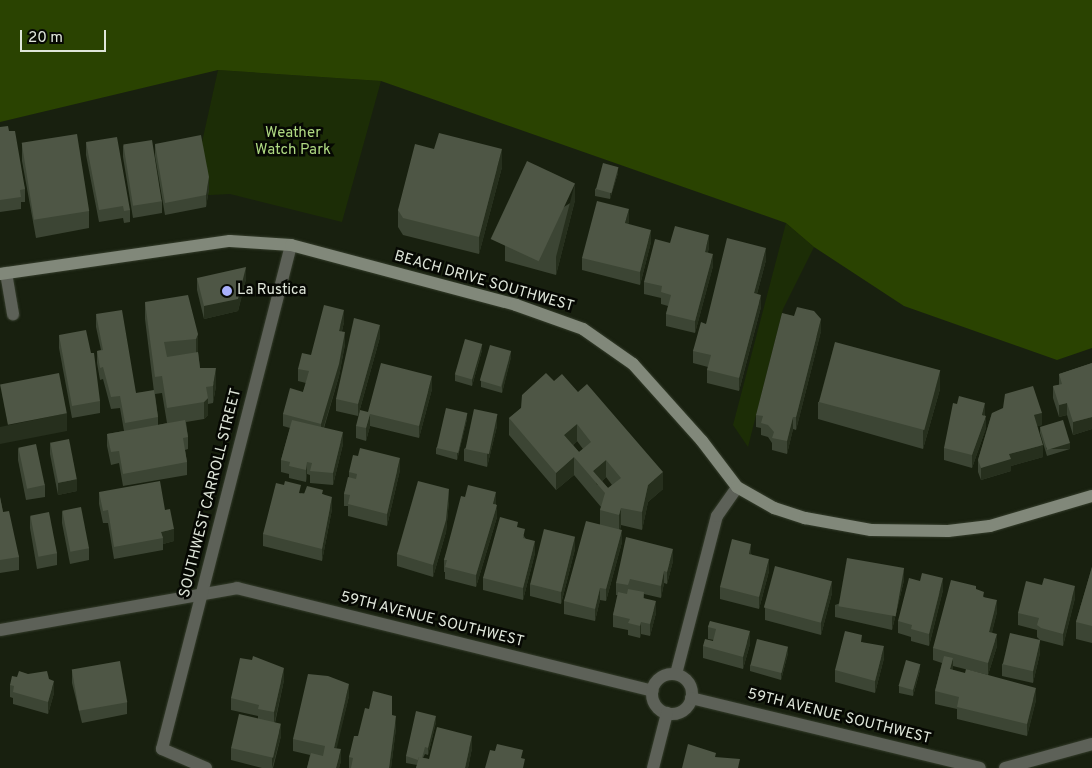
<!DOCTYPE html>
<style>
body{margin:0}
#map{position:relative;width:1092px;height:768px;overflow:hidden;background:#18200f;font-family:Overpass,sans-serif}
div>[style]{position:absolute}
.green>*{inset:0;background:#1c2d06}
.water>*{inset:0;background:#2a4301}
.roads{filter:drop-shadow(0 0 1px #343c2b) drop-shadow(0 0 1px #343c2b)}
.lane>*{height:12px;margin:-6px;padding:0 6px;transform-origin:6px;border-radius:6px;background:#5d6158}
.street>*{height:12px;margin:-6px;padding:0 6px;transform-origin:6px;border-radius:6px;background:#5d6158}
.street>.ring{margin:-6px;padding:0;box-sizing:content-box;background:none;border:12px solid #5d6158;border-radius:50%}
.secondary>*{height:12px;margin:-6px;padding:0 6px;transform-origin:6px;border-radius:6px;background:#81887a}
.wall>*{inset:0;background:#3c4534}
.shaded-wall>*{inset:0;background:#262f1d;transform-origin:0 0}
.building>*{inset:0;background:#4e5645;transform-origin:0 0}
.dots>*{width:14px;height:14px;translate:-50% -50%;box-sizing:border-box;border:2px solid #060803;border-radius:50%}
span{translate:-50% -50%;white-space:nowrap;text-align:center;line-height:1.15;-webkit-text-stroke:5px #060803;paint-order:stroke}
.park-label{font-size:15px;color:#afd982}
.street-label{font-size:15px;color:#dfe6da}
.poi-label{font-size:15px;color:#dfe6da}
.left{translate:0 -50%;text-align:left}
.scale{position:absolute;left:20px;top:30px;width:86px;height:22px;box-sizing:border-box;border:2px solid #dfe6da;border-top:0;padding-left:6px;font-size:15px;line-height:18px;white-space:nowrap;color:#dfe6da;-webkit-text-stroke:4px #060803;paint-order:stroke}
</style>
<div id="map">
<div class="green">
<i style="clip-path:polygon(218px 70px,381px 81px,342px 222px,230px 194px,190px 196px)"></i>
<i style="clip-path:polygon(786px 223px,814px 247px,783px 309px,748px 447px,733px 425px)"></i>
</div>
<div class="water">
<i style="clip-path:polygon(0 0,1092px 0,1092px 348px,1057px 360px,904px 306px,814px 247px,786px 223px,381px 81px,218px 70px,0 122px)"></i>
</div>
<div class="roads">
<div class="lane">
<i style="left:6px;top:273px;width:42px;rotate:80.3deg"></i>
</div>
<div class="street">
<i style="left:0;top:630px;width:241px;rotate:-10deg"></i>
<i style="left:237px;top:588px;width:428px;rotate:13.9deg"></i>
<i style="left:676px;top:674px;width:163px;rotate:-75.5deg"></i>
<i style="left:717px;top:516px;width:35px;rotate:-55deg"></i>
<i class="ring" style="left:652px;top:674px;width:28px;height:28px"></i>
<i style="left:691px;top:698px;width:297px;rotate:13.6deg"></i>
<i style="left:206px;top:768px;width:48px;rotate:-156.6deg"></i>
<i style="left:162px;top:749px;width:520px;rotate:-75.64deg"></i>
<i style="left:653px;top:768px;width:57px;rotate:-75.7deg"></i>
<i style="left:1005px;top:768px;width:90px;rotate:-15.4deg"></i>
</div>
<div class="secondary">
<i style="left:0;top:274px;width:232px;rotate:-8.2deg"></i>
<i style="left:230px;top:241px;width:61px;rotate:3.8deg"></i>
<i style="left:291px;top:245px;width:233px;rotate:14.9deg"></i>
<i style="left:516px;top:305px;width:71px;rotate:19.7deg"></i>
<i style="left:583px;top:329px;width:61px;rotate:35deg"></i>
<i style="left:633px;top:364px;width:103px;rotate:48.1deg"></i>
<i style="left:702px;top:441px;width:58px;rotate:52.7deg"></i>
<i style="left:737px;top:487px;width:43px;rotate:29.6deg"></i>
<i style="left:774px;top:508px;width:33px;rotate:18deg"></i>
<i style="left:805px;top:518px;width:67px;rotate:10.3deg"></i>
<i style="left:871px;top:530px;width:77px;rotate:0.7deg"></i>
<i style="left:948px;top:531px;width:42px;rotate:-6.8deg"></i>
<i style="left:990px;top:526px;width:106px;rotate:-16.4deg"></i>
</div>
</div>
<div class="wall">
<i style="clip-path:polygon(0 127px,9px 131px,25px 189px,25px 202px,21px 202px,21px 209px,0 212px)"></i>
<i style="clip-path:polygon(86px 142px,130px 210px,130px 222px,124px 223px,123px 218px,99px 222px,86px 155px)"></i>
<i style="clip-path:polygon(22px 143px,89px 211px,89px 228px,36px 238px,22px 161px)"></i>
<i style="clip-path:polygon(155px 144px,209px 189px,206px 207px,165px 215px,155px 156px)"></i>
<i style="clip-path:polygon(123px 145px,162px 201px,162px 213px,133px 218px,123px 157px)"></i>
<i style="clip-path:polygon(502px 167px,479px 254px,403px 235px,398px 227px,398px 210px)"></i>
<i style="clip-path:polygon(618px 173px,610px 199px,595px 196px,595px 189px)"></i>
<i style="clip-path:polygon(575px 200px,556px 275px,505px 261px,505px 244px)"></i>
<i style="clip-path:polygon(629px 221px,628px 224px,651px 242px,640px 285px,582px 270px,582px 258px)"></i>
<i style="clip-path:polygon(670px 243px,709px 247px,708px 252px,713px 266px,695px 333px,666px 326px,666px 314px,668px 306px,661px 304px,661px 298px,644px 294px,644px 282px)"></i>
<i style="clip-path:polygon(766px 260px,757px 294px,761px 307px,739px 391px,707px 383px,707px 370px,708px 367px,693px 363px,693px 351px,706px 324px)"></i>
<i style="clip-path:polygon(197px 278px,246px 279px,238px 311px,204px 319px,197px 290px)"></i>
<i style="clip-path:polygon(evenodd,145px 302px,198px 334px,198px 352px,200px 368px,216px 386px,213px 403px,208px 404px,208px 415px,204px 419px,186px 422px,188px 437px,188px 449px,185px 450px,187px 462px,187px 475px,123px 486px,119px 463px,111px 465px,107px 446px,107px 434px,124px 431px,120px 408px,111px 409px,103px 379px,100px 380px,97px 363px,97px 351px,101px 350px,96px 327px,96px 314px,136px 393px,154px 392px,145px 319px,145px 302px,162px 393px,167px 423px,158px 425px,158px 417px,155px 394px,162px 393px)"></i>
<i style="clip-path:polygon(344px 322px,342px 331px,345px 344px,339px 376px,324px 428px,343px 444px,333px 485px,310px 483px,310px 475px,307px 474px,306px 482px,289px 478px,289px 474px,281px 472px,281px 460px,290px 428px,283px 426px,283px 414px,303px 392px,306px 383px,298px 381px,298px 369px)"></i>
<i style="clip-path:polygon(821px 331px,796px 430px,793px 429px,787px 454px,772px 450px,772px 443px,768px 437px,761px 435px,761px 428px,756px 427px,756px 415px)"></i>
<i style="clip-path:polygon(59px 335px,100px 401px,100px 413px,72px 418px,59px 348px)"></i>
<i style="clip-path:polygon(380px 337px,358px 416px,336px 411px,336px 399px)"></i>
<i style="clip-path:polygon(482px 350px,472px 386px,455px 381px,455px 375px)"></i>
<i style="clip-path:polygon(511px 357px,502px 393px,481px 387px,481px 381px)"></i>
<i style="clip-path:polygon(1092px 363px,1092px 429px,1073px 435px,1067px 415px,1059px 417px,1053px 398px,1053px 386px,1059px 385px,1059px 374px)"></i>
<i style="clip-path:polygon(evenodd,554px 381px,663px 489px,648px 502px,642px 530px,621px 525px,620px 530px,622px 542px,606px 601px,600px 600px,595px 621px,564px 614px,564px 601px,600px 524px,600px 510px,601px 507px,574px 475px,556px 490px,509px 435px,509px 418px,554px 381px,577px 441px,583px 449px,579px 452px,573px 445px,577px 441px,554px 381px,606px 477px,612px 485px,608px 488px,602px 481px,606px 477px)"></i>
<i style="clip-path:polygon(432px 389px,419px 438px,370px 426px,366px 441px,356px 438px,356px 426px,368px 412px)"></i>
<i style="clip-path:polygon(940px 389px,923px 449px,818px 419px,818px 402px)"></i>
<i style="clip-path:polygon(992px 413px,1042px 425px,1037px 426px,1043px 457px,1011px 466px,1011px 471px,981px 480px,978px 472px,978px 460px)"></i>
<i style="clip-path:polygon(985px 415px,986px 428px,972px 468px,944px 460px,944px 448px)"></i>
<i style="clip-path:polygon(467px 419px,457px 460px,436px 454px,436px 448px)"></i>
<i style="clip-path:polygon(497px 426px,487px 467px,464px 461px,464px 449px)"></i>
<i style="clip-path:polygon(1040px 427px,1070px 449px,1047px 456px,1040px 433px)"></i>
<i style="clip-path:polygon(50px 442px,77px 491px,58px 495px,50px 454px)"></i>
<i style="clip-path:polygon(18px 448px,45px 485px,45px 497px,26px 500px,18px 460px)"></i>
<i style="clip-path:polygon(400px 470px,387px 526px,348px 516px,348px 506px,344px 506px,344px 494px,349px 477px,349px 472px)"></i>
<i style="clip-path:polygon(99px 492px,165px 510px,174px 541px,163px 544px,163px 550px,114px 559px,108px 523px,103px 523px,99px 504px)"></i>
<i style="clip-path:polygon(301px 493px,323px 494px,332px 509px,322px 561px,263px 546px,263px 534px)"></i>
<i style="clip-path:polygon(0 497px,3px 512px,19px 557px,19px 570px,0 573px)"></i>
<i style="clip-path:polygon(465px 497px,496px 504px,497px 517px,476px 587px,445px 579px,445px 572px,444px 572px,444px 560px)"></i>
<i style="clip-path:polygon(449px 501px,446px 532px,433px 577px,397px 566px,397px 554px)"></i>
<i style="clip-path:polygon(62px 511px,89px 548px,89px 560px,70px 564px,62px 523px)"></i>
<i style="clip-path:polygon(30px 516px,57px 553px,57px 565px,37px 569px,30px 528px)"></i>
<i style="clip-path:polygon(518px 527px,535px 553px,523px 600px,483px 590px,483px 578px)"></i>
<i style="clip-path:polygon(575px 549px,561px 604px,530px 596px,530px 584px)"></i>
<i style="clip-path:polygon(751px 554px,769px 571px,759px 609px,720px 599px,720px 587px)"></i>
<i style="clip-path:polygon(673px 561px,667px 584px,664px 583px,661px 598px,644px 594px,644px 598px,656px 613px,650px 636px,641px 634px,640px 638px,628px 635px,628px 630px,613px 627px,613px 615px,618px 595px,616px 595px,616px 583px)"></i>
<i style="clip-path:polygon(1092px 567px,1092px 643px,1076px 639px,1076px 622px)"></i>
<i style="clip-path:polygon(904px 580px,892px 630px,835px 617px,835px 605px)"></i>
<i style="clip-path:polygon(943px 590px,929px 646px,911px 641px,911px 637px,898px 633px,898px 621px)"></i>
<i style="clip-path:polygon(976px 590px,984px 597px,997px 612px,992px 632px,997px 646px,988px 675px,953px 666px,953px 670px,1036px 700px,1027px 736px,957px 719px,957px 709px,935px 704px,935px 691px,942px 663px,933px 660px,933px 648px)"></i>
<i style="clip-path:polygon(832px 593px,821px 635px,765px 620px,765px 608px)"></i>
<i style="clip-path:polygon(1075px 598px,1063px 646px,1040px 640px,1040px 653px,1033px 683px,1002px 676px,1002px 664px,1040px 640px,1037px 637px,1037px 630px,1018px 625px,1018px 613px)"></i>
<i style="clip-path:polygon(710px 621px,750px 644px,743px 669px,703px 658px,703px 646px,713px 641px,714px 640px,708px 639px,708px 627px)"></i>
<i style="clip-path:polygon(862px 642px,884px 658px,875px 693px,835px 682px,835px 670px)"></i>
<i style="clip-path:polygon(788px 653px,781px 680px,750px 671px,750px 665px)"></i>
<i style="clip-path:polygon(920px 670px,913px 696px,899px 693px,899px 686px)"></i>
<i style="clip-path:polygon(72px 671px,127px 702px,127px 714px,82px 723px,72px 683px)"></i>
<i style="clip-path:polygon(17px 677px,49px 679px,54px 693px,48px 714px,13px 704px,13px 698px,10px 697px,10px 685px)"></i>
<i style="clip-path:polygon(284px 680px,275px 723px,281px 736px,273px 768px,262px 768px,231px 760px,231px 748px,258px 719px,258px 716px,231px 710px,231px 698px)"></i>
<i style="clip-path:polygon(349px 696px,336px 748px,341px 761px,339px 768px,307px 768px,310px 755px,293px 751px,293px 739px)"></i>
<i style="clip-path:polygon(392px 715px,396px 728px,391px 768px,349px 768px,349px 757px,358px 736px)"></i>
<i style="clip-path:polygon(436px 722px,428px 755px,425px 754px,423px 758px,429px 759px,472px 748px,468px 768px,416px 768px,417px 765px,406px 763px,406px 756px)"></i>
</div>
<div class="shaded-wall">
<i style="clip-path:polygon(502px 149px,502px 167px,479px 254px,479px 237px)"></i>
<i style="clip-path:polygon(618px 167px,618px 173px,610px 199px,610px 193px)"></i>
<i style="clip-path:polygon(209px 177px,209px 189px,206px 207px,206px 195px)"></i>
<i style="clip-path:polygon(575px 183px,575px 200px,556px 275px,556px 257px)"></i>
<i style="clip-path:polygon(629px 209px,629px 221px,625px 235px,625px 223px)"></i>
<i style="clip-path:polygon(651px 230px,651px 242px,640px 285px,640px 272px)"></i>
<i style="clip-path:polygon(709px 235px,709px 247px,705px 264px,705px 252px)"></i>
<i style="clip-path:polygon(766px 248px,766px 260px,754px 305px,754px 293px)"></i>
<i style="clip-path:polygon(713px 254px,713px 266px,695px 333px,695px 321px)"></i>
<i style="clip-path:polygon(246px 267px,246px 279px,238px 311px,204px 319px,204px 306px)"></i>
<i style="clip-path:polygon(761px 295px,761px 307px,739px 391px,739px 378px)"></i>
<i style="clip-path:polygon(344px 310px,344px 322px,339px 343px,339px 331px)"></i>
<i style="clip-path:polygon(821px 319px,821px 331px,796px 430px,796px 417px)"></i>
<i style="clip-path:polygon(380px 325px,380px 337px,358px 416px,358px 404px)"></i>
<i style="clip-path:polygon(345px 332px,345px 344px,339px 376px,321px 436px,321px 424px)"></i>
<i style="clip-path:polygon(198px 334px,198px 352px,196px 356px,196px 339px)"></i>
<i style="clip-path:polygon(482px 344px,482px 350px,472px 386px,472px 379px)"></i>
<i style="clip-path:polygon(511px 351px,511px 357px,502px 393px,502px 386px)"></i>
<i style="clip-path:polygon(216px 368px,216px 386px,213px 403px,213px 386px)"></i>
<i style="clip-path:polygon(940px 371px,940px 389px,923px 449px,923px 431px)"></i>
<i style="clip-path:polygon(432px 376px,432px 389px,419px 438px,419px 426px)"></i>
<i style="clip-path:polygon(208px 398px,208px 415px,204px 419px,204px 402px)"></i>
<i style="clip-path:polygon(985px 403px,985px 415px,982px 415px)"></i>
<i style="clip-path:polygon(1067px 403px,1067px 415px,1059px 417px,1059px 405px)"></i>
<i style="clip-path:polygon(67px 413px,67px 431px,0 444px,0 427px)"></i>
<i style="clip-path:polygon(467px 413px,467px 419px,457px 460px,457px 453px)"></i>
<i style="clip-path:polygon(1042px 413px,1042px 425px,1034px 427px,1034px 415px)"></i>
<i style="clip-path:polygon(370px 414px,370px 426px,366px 441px,366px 428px)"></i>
<i style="clip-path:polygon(497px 414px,497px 426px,487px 467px,487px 455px)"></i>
<i style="clip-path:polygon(986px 416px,986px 428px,972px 468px,972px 455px)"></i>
<i style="clip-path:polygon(793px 417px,793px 429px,787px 454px,787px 441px)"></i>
<i style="clip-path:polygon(1092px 417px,1092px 429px,1073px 435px,1073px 422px)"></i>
<i style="clip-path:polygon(577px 424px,577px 441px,564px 452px,564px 435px)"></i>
<i style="clip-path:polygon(343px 432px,343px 444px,333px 485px,333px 473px)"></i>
<i style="left:1070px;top:443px;width:6px;height:24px;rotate:90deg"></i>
<i style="clip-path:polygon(1043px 445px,1043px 457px,1011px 466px,1011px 471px,981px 480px,981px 468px,1009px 454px)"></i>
<i style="clip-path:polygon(574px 457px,574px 475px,556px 490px,556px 473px)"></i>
<i style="clip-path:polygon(400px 458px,400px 470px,387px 526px,387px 514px)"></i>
<i style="clip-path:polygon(606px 460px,606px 477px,597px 485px,593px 471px)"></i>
<i style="clip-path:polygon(307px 462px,307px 474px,306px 482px,306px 470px)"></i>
<i style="clip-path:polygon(663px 472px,663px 489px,648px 502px,642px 530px,642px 512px,648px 485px)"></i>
<i style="clip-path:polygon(77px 479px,77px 491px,58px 495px,58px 483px)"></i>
<i style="clip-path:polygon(449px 489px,449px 501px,446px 532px,433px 577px,433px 565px)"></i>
<i style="clip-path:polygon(496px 492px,496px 504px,493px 504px)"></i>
<i style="clip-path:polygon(332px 497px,332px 509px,322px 561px,322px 549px)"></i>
<i style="clip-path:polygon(497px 505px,497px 517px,476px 587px,476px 575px)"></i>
<i style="clip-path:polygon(621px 508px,621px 525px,619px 532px,619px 515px)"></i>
<i style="clip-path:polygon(174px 529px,174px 541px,163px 544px,163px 538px,161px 532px)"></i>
<i style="clip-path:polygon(622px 530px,622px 542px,606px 601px,606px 589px)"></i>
<i style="clip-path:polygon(575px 537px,575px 549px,561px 604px,561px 592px)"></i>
<i style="clip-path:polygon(535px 541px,535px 553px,523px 600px,523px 588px)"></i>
<i style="clip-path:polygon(751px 544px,751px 556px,749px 554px)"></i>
<i style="clip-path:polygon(673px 549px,673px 561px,667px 584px,667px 572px)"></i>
<i style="clip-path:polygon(769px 559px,769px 571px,759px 609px,759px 597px)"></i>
<i style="clip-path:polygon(904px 568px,904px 580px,892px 630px,892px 618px)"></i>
<i style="clip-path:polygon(664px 571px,664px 583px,661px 598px,661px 586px)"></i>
<i style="clip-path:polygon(943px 578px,943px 590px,929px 646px,929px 634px)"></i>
<i style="clip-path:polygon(832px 581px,832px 593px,821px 635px,821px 623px)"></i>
<i style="clip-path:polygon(1075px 586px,1075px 598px,1063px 646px,1063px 634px)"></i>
<i style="clip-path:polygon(600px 588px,600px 600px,595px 621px,595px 609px)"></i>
<i style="clip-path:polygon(997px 600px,997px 612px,989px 644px,989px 632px)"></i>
<i style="clip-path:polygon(656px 601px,656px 613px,650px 636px,650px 624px)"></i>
<i style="clip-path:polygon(641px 622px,641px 634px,640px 638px,640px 626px)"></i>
<i style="clip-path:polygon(750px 631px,750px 644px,743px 669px,743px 657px)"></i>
<i style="clip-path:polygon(997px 634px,997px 646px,988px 675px,988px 663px)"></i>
<i style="clip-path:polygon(1040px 640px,1040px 653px,1033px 683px,1033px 671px)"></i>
<i style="clip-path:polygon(884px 646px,884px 658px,875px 693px,875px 681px)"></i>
<i style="clip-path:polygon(788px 647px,788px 653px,781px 680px,781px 673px)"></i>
<i style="clip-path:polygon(953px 658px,953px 670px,950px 669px)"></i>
<i style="clip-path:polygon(920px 664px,920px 670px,913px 696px,913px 690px)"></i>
<i style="clip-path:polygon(284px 668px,284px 680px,274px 725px,274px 712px)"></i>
<i style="clip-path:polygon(54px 681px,54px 693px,48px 714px,48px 702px)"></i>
<i style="clip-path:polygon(349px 684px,349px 696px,334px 760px,334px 748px)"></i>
<i style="clip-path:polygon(1036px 688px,1036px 700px,1027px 736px,1027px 724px)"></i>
<i style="clip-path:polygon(396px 716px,396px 728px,391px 768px,389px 768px)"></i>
<i style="clip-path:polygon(436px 716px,436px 722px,428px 755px,428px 748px)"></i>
<i style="clip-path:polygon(281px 724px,281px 736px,272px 768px,272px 758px)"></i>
<i style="clip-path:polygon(472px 736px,472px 748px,468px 768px,465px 768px)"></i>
<i style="clip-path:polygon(341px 749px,341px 761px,339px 768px,336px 768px)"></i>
</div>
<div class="building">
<i style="clip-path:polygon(8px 126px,9px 131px,15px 131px,25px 189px,20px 190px,21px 197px,0 200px,0 127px)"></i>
<i style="clip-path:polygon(439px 133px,502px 149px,479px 237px,403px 218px,398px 210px,415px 144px,434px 149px)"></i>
<i style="left:77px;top:134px;width:78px;height:56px;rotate:81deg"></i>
<i style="clip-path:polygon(201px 135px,209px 177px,206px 195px,165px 203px,155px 144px)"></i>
<i style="clip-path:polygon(117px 137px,130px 210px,124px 211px,123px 206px,99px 210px,86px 142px)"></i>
<i style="left:152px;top:140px;width:62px;height:29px;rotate:81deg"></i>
<i style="left:527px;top:161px;width:53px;height:86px;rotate:25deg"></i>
<i style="left:603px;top:163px;width:16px;height:27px;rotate:15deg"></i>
<i style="clip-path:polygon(597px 201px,629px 209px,625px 223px,651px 230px,640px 272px,582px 258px)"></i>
<i style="clip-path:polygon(675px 226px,709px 235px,705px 252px,713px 254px,695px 321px,666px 314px,671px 295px,661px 292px,662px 286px,644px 282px,655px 239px,670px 243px)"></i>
<i style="clip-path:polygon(727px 238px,766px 248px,754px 293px,761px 295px,739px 378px,707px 370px,711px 355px,693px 351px,701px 322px,706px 324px)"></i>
<i style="clip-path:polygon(246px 267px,238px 299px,204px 306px,197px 278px)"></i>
<i style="clip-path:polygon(188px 295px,198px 334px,196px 339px,164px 342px,167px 357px,198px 352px,200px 368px,216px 368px,213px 386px,206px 387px,208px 398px,204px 402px,167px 408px,162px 376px,155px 377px,145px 302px)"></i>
<i style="clip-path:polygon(324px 305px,344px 310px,339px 331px,345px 332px,339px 364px,321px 424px,283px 414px,290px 388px,303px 392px,309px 371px,298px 369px,302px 353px,311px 355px)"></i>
<i style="clip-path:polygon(797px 307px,814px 311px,821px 319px,796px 417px,793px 417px,787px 441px,772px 438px,774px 432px,768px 425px,761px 423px,763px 416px,756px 415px,782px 313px,794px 316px)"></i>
<i style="clip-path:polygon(122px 310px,136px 393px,154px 390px,158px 417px,125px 423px,120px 396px,111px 397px,103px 367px,100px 368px,97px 351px,103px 350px,96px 314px)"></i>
<i style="clip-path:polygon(354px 318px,380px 325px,358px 404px,336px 399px)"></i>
<i style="clip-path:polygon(86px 330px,91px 353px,94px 353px,100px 401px,72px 406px,59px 335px)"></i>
<i style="left:465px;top:339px;width:18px;height:37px;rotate:16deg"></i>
<i style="left:835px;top:342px;width:109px;height:62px;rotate:15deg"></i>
<i style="left:490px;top:345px;width:22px;height:37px;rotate:16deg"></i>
<i style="clip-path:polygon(381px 363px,432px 376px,419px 426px,370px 414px,366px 428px,356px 426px,360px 410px,368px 412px)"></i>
<i style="clip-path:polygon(1092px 363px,1092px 417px,1073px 422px,1067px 403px,1059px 405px,1053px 386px,1062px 384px,1059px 374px)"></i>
<i style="left:59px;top:373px;width:41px;height:60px;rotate:79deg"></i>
<i style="clip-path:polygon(evenodd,546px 373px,554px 381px,562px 374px,578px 392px,587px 384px,663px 472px,648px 485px,642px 512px,621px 508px,619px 515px,600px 510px,605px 493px,574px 457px,556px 473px,509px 418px,521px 408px,522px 395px,546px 373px,577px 424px,591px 442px,579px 452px,564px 435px,577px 424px,546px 373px,606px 460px,621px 478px,608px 488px,593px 471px,606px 460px)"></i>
<i style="clip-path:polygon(1033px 386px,1042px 413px,1034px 415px,1043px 445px,1009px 454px,1011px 459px,981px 468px,978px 460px,992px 413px,1003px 408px,1005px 394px)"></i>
<i style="clip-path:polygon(959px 396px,985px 403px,982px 415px,986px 416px,972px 455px,944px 448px,953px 403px,957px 404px)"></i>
<i style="left:446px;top:408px;width:22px;height:41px;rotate:13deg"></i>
<i style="left:474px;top:409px;width:24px;height:41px;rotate:12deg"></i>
<i style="clip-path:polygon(185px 420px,188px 437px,183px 438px,187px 462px,123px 474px,119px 451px,111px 452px,107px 434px)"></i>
<i style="clip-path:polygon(292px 420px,343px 432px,333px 473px,310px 471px,312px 463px,307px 462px,306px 470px,289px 466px,290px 462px,281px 460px)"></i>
<i style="left:1063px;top:420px;width:24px;height:24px;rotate:73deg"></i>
<i style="left:69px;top:439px;width:41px;height:19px;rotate:79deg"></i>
<i style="left:36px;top:444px;width:42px;height:18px;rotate:78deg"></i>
<i style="clip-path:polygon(360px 448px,400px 458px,387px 514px,348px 504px,350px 495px,344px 494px,348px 477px,356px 479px,357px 474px,349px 472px,353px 455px,358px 456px)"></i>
<i style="clip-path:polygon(160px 481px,165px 510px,170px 509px,174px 529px,161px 532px,163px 538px,114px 547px,108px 510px,103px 511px,99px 492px)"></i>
<i style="clip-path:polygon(285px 481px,301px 485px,299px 493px,304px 494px,307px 486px,323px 490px,322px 494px,332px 497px,322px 549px,263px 534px,276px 483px,284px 485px)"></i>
<i style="clip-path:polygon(418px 481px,449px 489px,446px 520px,433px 565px,397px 554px)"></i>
<i style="clip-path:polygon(468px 485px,496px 492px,493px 504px,497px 505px,476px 575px,445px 567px,447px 560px,444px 560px,461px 496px,465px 497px)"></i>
<i style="clip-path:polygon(0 497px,3px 512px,9px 511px,19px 557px,0 560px)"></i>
<i style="left:81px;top:507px;width:42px;height:19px;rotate:79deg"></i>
<i style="left:49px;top:512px;width:42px;height:19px;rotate:79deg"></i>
<i style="clip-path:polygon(500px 517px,518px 522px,517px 527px,525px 529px,523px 538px,535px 541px,523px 588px,483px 578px)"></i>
<i style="clip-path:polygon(586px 521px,622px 530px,606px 589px,600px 588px,595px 609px,564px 601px)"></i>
<i style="left:544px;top:529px;width:32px;height:57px;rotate:14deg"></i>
<i style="clip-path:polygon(626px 537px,673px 549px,667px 572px,664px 571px,661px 586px,630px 579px,628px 585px,616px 583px)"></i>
<i style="clip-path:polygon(732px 539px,751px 544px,749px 554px,769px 559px,759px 597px,720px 587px)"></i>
<i style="left:847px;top:558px;width:58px;height:49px;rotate:10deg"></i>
<i style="left:775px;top:566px;width:59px;height:43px;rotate:15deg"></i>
<i style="clip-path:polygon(1092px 567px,1092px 626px,1076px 622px)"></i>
<i style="clip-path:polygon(922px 573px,943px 578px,929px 634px,911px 629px,912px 625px,898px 621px,909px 578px,920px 581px)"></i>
<i style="clip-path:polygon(1044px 578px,1075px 586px,1063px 634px,1041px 628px,1037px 625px,1039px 618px,1018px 613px,1026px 581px,1042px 585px)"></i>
<i style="clip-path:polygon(951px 580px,976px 586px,976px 589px,984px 592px,983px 597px,997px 600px,989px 632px,997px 634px,988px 663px,933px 648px)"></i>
<i style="clip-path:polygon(628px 589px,644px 592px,643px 598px,656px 601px,650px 624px,641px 622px,640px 626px,628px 623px,630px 619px,613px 615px,618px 592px,627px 594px)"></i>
<i style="clip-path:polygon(710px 621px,750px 631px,743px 657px,703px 646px,705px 639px,713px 641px,716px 629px,708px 627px)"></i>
<i style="clip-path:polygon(845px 631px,862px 635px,861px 642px,884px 646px,875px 681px,835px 670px)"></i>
<i style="left:1010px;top:633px;width:31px;height:32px;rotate:13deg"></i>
<i style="left:757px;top:639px;width:32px;height:27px;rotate:14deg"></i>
<i style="clip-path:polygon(253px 656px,284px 668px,274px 712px,258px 709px,259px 705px,231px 698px,240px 658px,252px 660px)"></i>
<i style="clip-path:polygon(944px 656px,953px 658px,950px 669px,965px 673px,966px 669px,1036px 688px,1027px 724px,957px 707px,959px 697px,935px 691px)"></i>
<i style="left:906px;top:660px;width:15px;height:27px;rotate:16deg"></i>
<i style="left:120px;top:661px;width:42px;height:49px;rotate:80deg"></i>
<i style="clip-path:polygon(19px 671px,28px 674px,47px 671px,49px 679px,54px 681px,48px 702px,13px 692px,14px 686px,10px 685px,12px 676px,17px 677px)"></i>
<i style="clip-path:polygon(308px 674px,328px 676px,349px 684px,334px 748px,341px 749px,336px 768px,307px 768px,311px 753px,323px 756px,325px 746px,293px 739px)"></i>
<i style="clip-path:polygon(373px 691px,392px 696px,392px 715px,396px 716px,389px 768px,351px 768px,353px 758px,349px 757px,354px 736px,358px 736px,365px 708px,369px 709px)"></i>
<i style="clip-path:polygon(416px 711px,436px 716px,428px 748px,425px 747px,422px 758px,419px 757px,418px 760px,406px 756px)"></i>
<i style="left:239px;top:714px;width:43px;height:35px;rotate:13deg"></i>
<i style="clip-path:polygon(437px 727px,472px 736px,465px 768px,416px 768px,419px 757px,429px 759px)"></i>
<i style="clip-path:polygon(497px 744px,523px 750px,521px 758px,525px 759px,523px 768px,485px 768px,490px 750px,495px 751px)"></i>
<i style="clip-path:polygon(688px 744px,716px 753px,715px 757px,740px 759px,738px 768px,682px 768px)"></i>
</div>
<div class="dots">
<i style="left:227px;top:291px;background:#a9b0fc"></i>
</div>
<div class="park-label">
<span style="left:293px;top:142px">Weather<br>Watch Park</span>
</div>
<div class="street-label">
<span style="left:484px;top:282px;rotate:16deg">BEACH DRIVE SOUTHWEST</span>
<span style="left:211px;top:493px;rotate:-76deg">SOUTHWEST CARROLL STREET</span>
<span style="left:432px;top:620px;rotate:14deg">59TH AVENUE SOUTHWEST</span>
<span style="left:839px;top:717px;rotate:14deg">59TH AVENUE SOUTHWEST</span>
</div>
<div class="poi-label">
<span class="left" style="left:237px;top:291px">La Rustica</span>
</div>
<div class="scale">20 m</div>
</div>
